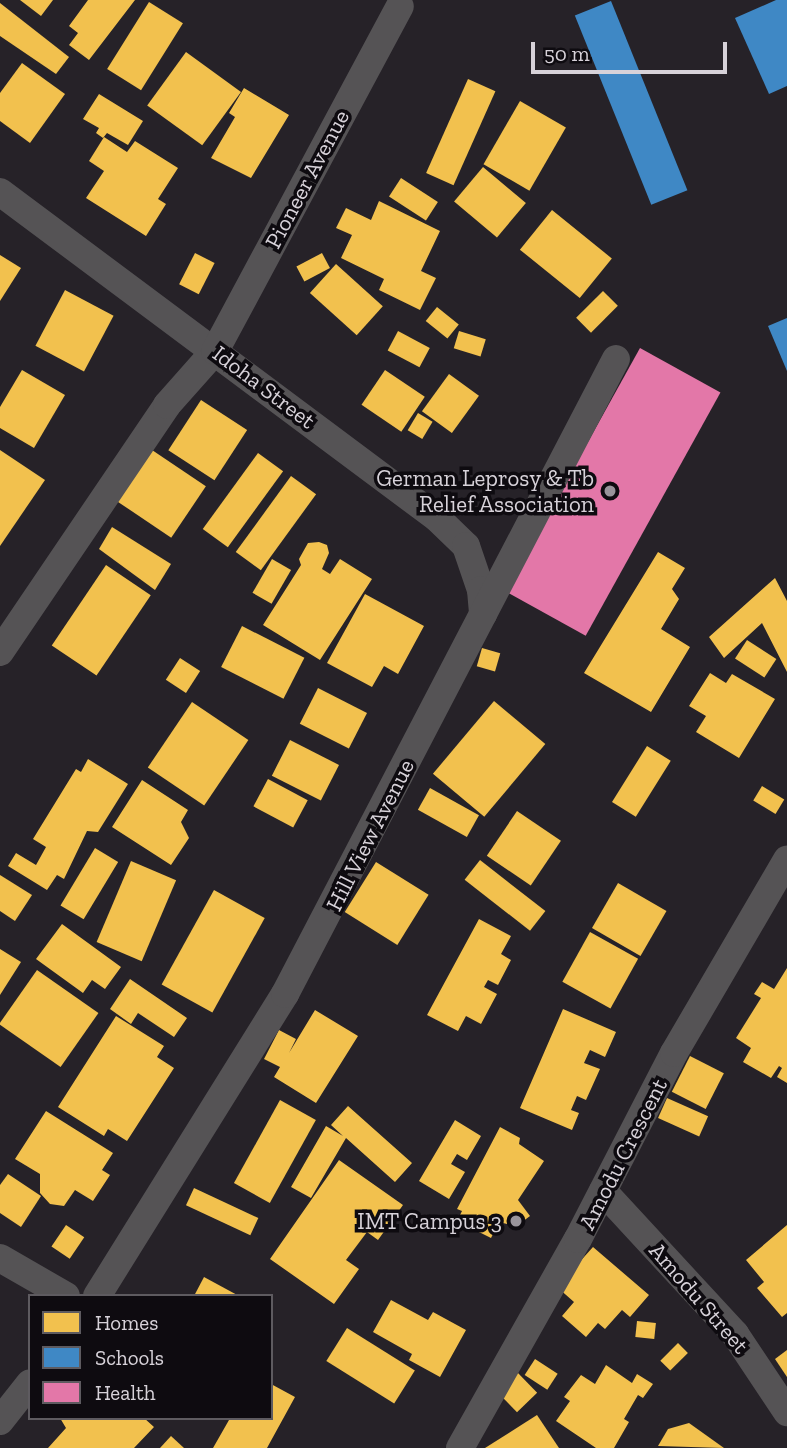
<!DOCTYPE html>
<style>
body{margin:0}
#map{position:relative;width:787px;height:1448px;overflow:hidden;background:#262228;font-family:"Zilla Slab",serif}
div>[style]{position:absolute}
.homes>*{inset:0;background:#f2c14e;transform-origin:0 0}
.schools>*{inset:0;background:#3f88c5;transform-origin:0 0}
.health>*{inset:0;background:#e377a8;transform-origin:0 0}
.street>*{height:28px;margin:-14px;padding:0 14px;transform-origin:14px;border-radius:14px;background:#555355}
.dots>*{width:19px;height:19px;translate:-50% -50%;box-sizing:border-box;border:4px solid #0e0b10;border-radius:50%}
span{translate:-50% -50%;white-space:nowrap;text-align:center;line-height:1.15;-webkit-text-stroke:7px #0e0b10;paint-order:stroke}
.street-label{font-size:23px;color:#d7d2d9}
.poi-label{font-size:23px;color:#d7d2d9}
.right{translate:-100% -50%;text-align:right}
.legend{position:absolute;left:28px;top:1294px;width:245px;height:126px;box-sizing:border-box;background:#0e0b10;border:2px solid #5e5b60;margin:0;padding:9px 12px;list-style:none;font-size:21px;color:#d7d2d9}
.legend li{display:flex;align-items:center;gap:14px;height:35px}
.legend b{width:35px;border:2px solid #5e5b60}
.scale{position:absolute;left:531px;top:42px;width:196px;height:32px;box-sizing:border-box;border:4px solid #d7d2d9;border-top:0;padding-left:9px;font-size:21px;line-height:24px;white-space:nowrap;color:#d7d2d9;-webkit-text-stroke:5px #0e0b10;paint-order:stroke}
</style>
<div id="map">
<div class="homes">
<i style="clip-path:polygon(20px 0,53px 0,41px 16px)"></i>
<i style="clip-path:polygon(88px 0,135px 0,89px 60px,69px 45px,78px 33px,69px 26px)"></i>
<i style="left:149px;top:2px;width:40px;height:79px;rotate:32deg"></i>
<i style="clip-path:polygon(0 3px,69px 57px,56px 74px,0 36px)"></i>
<i style="left:186px;top:52px;width:68px;height:66px;rotate:36deg"></i>
<i style="clip-path:polygon(22px 63px,65px 94px,30px 143px,0 121px,0 93px)"></i>
<i style="left:468px;top:79px;width:30px;height:103px;rotate:24deg"></i>
<i style="clip-path:polygon(244px 88px,289px 115px,251px 178px,211px 158px,235px 117px,229px 113px)"></i>
<i style="clip-path:polygon(99px 94px,143px 121px,128px 145px,107px 133px,103px 138px,96px 133px,99px 128px,83px 119px)"></i>
<i style="left:520px;top:101px;width:53px;height:73px;rotate:30deg"></i>
<i style="clip-path:polygon(104px 137px,127px 152px,135px 141px,178px 168px,158px 199px,166px 204px,146px 236px,86px 198px,104px 171px,89px 161px)"></i>
<i style="left:483px;top:167px;width:56px;height:45px;rotate:40deg"></i>
<i style="left:401px;top:178px;width:44px;height:22px;rotate:33deg"></i>
<i style="clip-path:polygon(379px 201px,440px 231px,421px 271px,436px 278px,420px 310px,379px 290px,384px 279px,341px 258px,352px 235px,336px 228px,346px 208px,371px 220px)"></i>
<i style="left:552px;top:210px;width:77px;height:51px;rotate:39deg"></i>
<i style="left:195px;top:253px;width:22px;height:35px;rotate:27deg"></i>
<i style="left:322px;top:253px;width:17px;height:29px;rotate:62deg"></i>
<i style="clip-path:polygon(0 255px,21px 268px,0 301px)"></i>
<i style="left:336px;top:264px;width:63px;height:39px;rotate:42deg"></i>
<i style="left:65px;top:290px;width:55px;height:63px;rotate:28deg"></i>
<i style="left:603px;top:291px;width:21px;height:38px;rotate:45deg"></i>
<i style="left:437px;top:307px;width:28px;height:18px;rotate:39deg"></i>
<i style="left:398px;top:331px;width:36px;height:22px;rotate:28deg"></i>
<i style="left:459px;top:331px;width:28px;height:18px;rotate:17deg"></i>
<i style="clip-path:polygon(22px 370px,65px 395px,34px 448px,0 428px,0 407px)"></i>
<i style="left:385px;top:370px;width:48px;height:42px;rotate:34deg"></i>
<i style="left:449px;top:374px;width:37px;height:46px;rotate:36deg"></i>
<i style="left:201px;top:400px;width:55px;height:60px;rotate:33deg"></i>
<i style="left:418px;top:413px;width:17px;height:20px;rotate:31deg"></i>
<i style="clip-path:polygon(0 450px,45px 480px,0 546px)"></i>
<i style="left:152px;top:450px;width:65px;height:62px;rotate:34deg"></i>
<i style="left:258px;top:453px;width:31px;height:94px;rotate:36deg"></i>
<i style="left:291px;top:476px;width:31px;height:94px;rotate:36deg"></i>
<i style="clip-path:polygon(112px 527px,171px 564px,155px 590px,99px 549px)"></i>
<i style="clip-path:polygon(319px 542px,327px 545px,329px 553px,322px 569px,330px 574px,340px 559px,372px 579px,320px 660px,263px 625px,301px 565px,299px 559px,308px 543px)"></i>
<i style="clip-path:polygon(658px 552px,685px 568px,672px 589px,679px 599px,661px 629px,690px 647px,651px 712px,584px 673px)"></i>
<i style="left:272px;top:559px;width:22px;height:39px;rotate:30deg"></i>
<i style="left:106px;top:565px;width:54px;height:97px;rotate:34deg"></i>
<i style="clip-path:polygon(775px 578px,787px 601px,787px 672px,762px 623px,724px 658px,709px 637px)"></i>
<i style="clip-path:polygon(365px 594px,424px 626px,398px 674px,384px 666px,372px 687px,327px 663px)"></i>
<i style="left:242px;top:626px;width:70px;height:46px;rotate:27deg"></i>
<i style="left:747px;top:640px;width:35px;height:22px;rotate:33deg"></i>
<i style="left:482px;top:648px;width:19px;height:19px;rotate:16deg"></i>
<i style="left:180px;top:658px;width:24px;height:26px;rotate:33deg"></i>
<i style="clip-path:polygon(710px 673px,726px 683px,732px 674px,775px 699px,739px 758px,696px 732px,706px 716px,689px 706px)"></i>
<i style="left:318px;top:688px;width:55px;height:40px;rotate:27deg"></i>
<i style="left:494px;top:701px;width:67px;height:95px;rotate:40deg"></i>
<i style="left:192px;top:702px;width:68px;height:79px;rotate:34deg"></i>
<i style="left:290px;top:740px;width:55px;height:40px;rotate:27deg"></i>
<i style="left:647px;top:746px;width:28px;height:66px;rotate:32deg"></i>
<i style="clip-path:polygon(88px 759px,128px 784px,98px 832px,87px 831px,64px 879px,57px 875px,47px 890px,8px 866px,16px 853px,36px 865px,46px 847px,33px 839px,76px 769px,81px 772px)"></i>
<i style="left:268px;top:779px;width:45px;height:31px;rotate:28deg"></i>
<i style="clip-path:polygon(142px 780px,188px 810px,181px 822px,189px 838px,171px 865px,112px 827px)"></i>
<i style="left:762px;top:786px;width:26px;height:17px;rotate:31deg"></i>
<i style="left:430px;top:788px;width:56px;height:25px;rotate:29deg"></i>
<i style="left:517px;top:811px;width:53px;height:54px;rotate:34deg"></i>
<i style="left:95px;top:848px;width:27px;height:67px;rotate:31deg"></i>
<i style="left:480px;top:860px;width:83px;height:25px;rotate:38deg"></i>
<i style="left:131px;top:861px;width:49px;height:88px;rotate:23deg"></i>
<i style="left:376px;top:862px;width:62px;height:59px;rotate:32deg"></i>
<i style="clip-path:polygon(0 875px,32px 895px,15px 921px,0 911px)"></i>
<i style="left:618px;top:883px;width:56px;height:52px;rotate:30deg"></i>
<i style="left:214px;top:890px;width:58px;height:108px;rotate:29deg"></i>
<i style="clip-path:polygon(479px 919px,511px 936px,501px 954px,511px 960px,498px 985px,488px 980px,484px 987px,497px 994px,481px 1024px,466px 1016px,458px 1031px,427px 1015px)"></i>
<i style="clip-path:polygon(62px 924px,121px 967px,105px 989px,92px 980px,83px 993px,36px 959px)"></i>
<i style="left:590px;top:932px;width:55px;height:57px;rotate:29deg"></i>
<i style="clip-path:polygon(0 949px,21px 962px,0 995px)"></i>
<i style="clip-path:polygon(787px 968px,787px 1083px,777px 1077px,782px 1068px,779px 1066px,771px 1078px,743px 1062px,751px 1048px,736px 1038px,761px 998px,754px 994px,762px 982px,774px 989px)"></i>
<i style="left:37px;top:970px;width:75px;height:66px;rotate:35deg"></i>
<i style="clip-path:polygon(130px 979px,187px 1018px,174px 1037px,138px 1013px,131px 1024px,110px 1009px)"></i>
<i style="clip-path:polygon(563px 1009px,616px 1032px,605px 1057px,590px 1050px,584px 1063px,600px 1069px,586px 1100px,577px 1096px,571px 1110px,579px 1113px,572px 1130px,520px 1108px)"></i>
<i style="clip-path:polygon(315px 1010px,358px 1036px,316px 1103px,274px 1077px,280px 1067px,264px 1059px,279px 1030px,296px 1039px,289px 1053px)"></i>
<i style="clip-path:polygon(116px 1016px,164px 1046px,157px 1057px,174px 1068px,127px 1141px,108px 1129px,104px 1136px,58px 1107px)"></i>
<i style="left:690px;top:1056px;width:38px;height:40px;rotate:27deg"></i>
<i style="left:667px;top:1098px;width:45px;height:22px;rotate:24deg"></i>
<i style="left:280px;top:1100px;width:41px;height:95px;rotate:29deg"></i>
<i style="clip-path:polygon(348px 1106px,412px 1163px,395px 1182px,346px 1138px,311px 1198px,291px 1187px,326px 1126px,343px 1136px,331px 1125px)"></i>
<i style="clip-path:polygon(46px 1111px,113px 1153px,102px 1170px,110px 1175px,93px 1201px,75px 1190px,64px 1206px,50px 1204px,40px 1193px,40px 1174px,15px 1159px)"></i>
<i style="clip-path:polygon(455px 1120px,481px 1136px,467px 1160px,457px 1154px,451px 1164px,465px 1172px,449px 1199px,419px 1181px)"></i>
<i style="clip-path:polygon(500px 1127px,520px 1138px,519px 1144px,544px 1161px,518px 1200px,530px 1216px,522px 1222px,513px 1217px,507px 1224px,499px 1222px,491px 1238px,457px 1221px,462px 1211px,457px 1209px)"></i>
<i style="clip-path:polygon(339px 1160px,403px 1205px,378px 1240px,367px 1232px,346px 1260px,359px 1269px,334px 1304px,270px 1259px)"></i>
<i style="clip-path:polygon(8px 1174px,41px 1196px,21px 1227px,0 1213px,0 1185px)"></i>
<i style="left:194px;top:1188px;width:71px;height:19px;rotate:25deg"></i>
<i style="left:66px;top:1225px;width:22px;height:26px;rotate:34deg"></i>
<i style="clip-path:polygon(787px 1225px,787px 1313px,782px 1317px,757px 1288px,764px 1282px,746px 1260px)"></i>
<i style="clip-path:polygon(593px 1247px,649px 1295px,630px 1317px,622px 1310px,605px 1329px,598px 1323px,586px 1337px,562px 1316px,574px 1302px,557px 1287px)"></i>
<i style="clip-path:polygon(204px 1277px,239px 1296px,194px 1296px)"></i>
<i style="clip-path:polygon(391px 1300px,428px 1320px,433px 1312px,466px 1330px,440px 1377px,409px 1360px,412px 1354px,373px 1332px)"></i>
<i style="left:637px;top:1321px;width:19px;height:16px;rotate:6deg"></i>
<i style="left:347px;top:1328px;width:80px;height:39px;rotate:32deg"></i>
<i style="left:678px;top:1343px;width:14px;height:25px;rotate:45deg"></i>
<i style="clip-path:polygon(787px 1350px,787px 1377px,775px 1359px)"></i>
<i style="left:535px;top:1359px;width:27px;height:19px;rotate:33deg"></i>
<i style="clip-path:polygon(606px 1365px,632px 1383px,637px 1374px,653px 1384px,643px 1398px,638px 1395px,624px 1419px,629px 1422px,614px 1448px,596px 1448px,556px 1421px,570px 1401px,564px 1397px,581px 1375px,595px 1384px)"></i>
<i style="left:517px;top:1372px;width:29px;height:28px;rotate:46deg"></i>
<i style="clip-path:polygon(271px 1384px,295px 1397px,267px 1448px,213px 1448px,229px 1420px,271px 1418px)"></i>
<i style="clip-path:polygon(537px 1415px,559px 1448px,485px 1448px)"></i>
<i style="clip-path:polygon(60px 1418px,144px 1418px,154px 1427px,134px 1448px,48px 1448px,66px 1428px)"></i>
<i style="clip-path:polygon(689px 1423px,724px 1448px,658px 1446px,668px 1429px)"></i>
<i style="clip-path:polygon(171px 1436px,184px 1448px,160px 1448px)"></i>
</div>
<div class="schools">
<i style="clip-path:polygon(776px 0,787px 0,787px 86px,769px 94px,735px 18px)"></i>
<i style="left:611px;top:1px;width:204px;height:39px;rotate:68deg"></i>
<i style="clip-path:polygon(787px 318px,787px 371px,768px 326px)"></i>
</div>
<div class="health">
<i style="left:640px;top:348px;width:92px;height:278px;rotate:29deg"></i>
</div>
<div class="street">
<i style="left:0;top:192px;width:545px;rotate:36.72deg"></i>
<i style="left:437px;top:518px;width:40px;rotate:44deg"></i>
<i style="left:466px;top:546px;width:46px;rotate:71.2deg"></i>
<i style="left:481px;top:590px;width:24px;rotate:85deg"></i>
<i style="left:0;top:652px;width:298px;rotate:-55.9deg"></i>
<i style="left:167px;top:405px;width:72px;rotate:-48.4deg"></i>
<i style="left:215px;top:351px;width:391px;rotate:-61.8deg"></i>
<i style="left:603px;top:1191px;width:195px;rotate:47.3deg"></i>
<i style="left:735px;top:1334px;width:94px;rotate:56.3deg"></i>
<i style="left:0;top:1258px;width:76px;rotate:29.9deg"></i>
<i style="left:97px;top:1296px;width:356px;rotate:-58.1deg"></i>
<i style="left:285px;top:994px;width:716px;rotate:-62.47deg"></i>
<i style="left:0;top:1421px;width:48px;rotate:-51.7deg"></i>
<i style="left:460px;top:1448px;width:240px;rotate:-60.6deg"></i>
<i style="left:578px;top:1239px;width:209px;rotate:-62.7deg"></i>
<i style="left:674px;top:1053px;width:224px;rotate:-59.7deg"></i>
</div>
<div class="dots">
<i style="left:610px;top:491px;background:#99949b"></i>
<i style="left:516px;top:1221px;background:#99949b"></i>
</div>
<div class="street-label">
<span style="left:307px;top:179px;rotate:-62deg">Pioneer Avenue</span>
<span style="left:264px;top:387px;rotate:37deg">Idoha Street</span>
<span style="left:370px;top:835px;rotate:-63deg">Hill View Avenue</span>
<span style="left:623px;top:1154px;rotate:-63deg">Amodu Crescent</span>
<span style="left:699px;top:1298px;rotate:49deg">Amodu Street</span>
</div>
<div class="poi-label">
<span class="right" style="left:594px;top:491px">German Leprosy &amp; Tb<br>Relief Association</span>
<span class="right" style="left:502px;top:1221px">IMT Campus 3</span>
</div>
<ul class="legend">
<li><b style="height:19px;background:#f2c14e"></b>Homes</li>
<li><b style="height:19px;background:#3f88c5"></b>Schools</li>
<li><b style="height:19px;background:#e377a8"></b>Health</li>
</ul>
<div class="scale">50 m</div>
</div>
